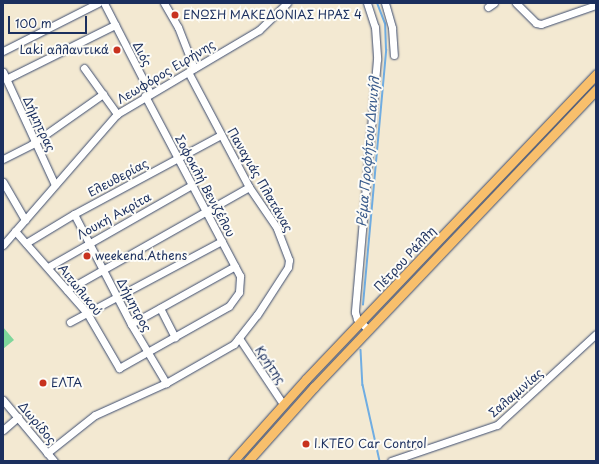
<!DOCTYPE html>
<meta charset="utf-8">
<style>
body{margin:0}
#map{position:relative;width:599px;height:464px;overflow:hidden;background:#f3e9d2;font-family:"Playpen Sans",sans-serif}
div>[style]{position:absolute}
.green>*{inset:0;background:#7ed69b}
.stream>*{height:1.5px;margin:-0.75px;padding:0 0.75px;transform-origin:0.75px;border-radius:0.75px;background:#70ade2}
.roads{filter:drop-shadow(0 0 1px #3b4b6f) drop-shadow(0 0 1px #3b4b6f)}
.minor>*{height:7px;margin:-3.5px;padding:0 3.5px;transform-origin:3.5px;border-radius:3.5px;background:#fff}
.major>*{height:9px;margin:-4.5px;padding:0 4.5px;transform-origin:4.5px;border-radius:4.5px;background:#f8bf6c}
.dots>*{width:11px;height:11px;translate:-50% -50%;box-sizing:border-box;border:2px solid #fdfcf7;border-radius:50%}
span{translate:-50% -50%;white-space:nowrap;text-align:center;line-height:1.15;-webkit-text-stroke:4px #fdfcf7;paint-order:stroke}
.poi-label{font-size:12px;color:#1b2f5e}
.left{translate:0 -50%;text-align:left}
.right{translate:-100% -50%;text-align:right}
.street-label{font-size:12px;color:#1b2f5e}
.water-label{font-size:13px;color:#395b8c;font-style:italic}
.frame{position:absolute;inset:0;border:4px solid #1b2f5e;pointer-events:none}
.scale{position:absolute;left:8px;top:16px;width:79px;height:18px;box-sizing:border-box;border:2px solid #1b2f5e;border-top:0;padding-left:5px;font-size:12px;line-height:14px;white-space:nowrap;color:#1b2f5e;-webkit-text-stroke:3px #fdfcf7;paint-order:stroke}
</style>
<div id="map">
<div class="green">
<i style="clip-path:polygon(3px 327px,14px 340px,3px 349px)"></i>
</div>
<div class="stream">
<i style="left:363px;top:305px;width:256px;rotate:-84.8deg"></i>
<i style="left:386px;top:50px;width:26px;rotate:-92deg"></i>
<i style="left:385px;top:24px;width:22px;rotate:-111deg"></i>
<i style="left:361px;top:350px;width:35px;rotate:87deg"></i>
<i style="left:363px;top:385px;width:78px;rotate:77.4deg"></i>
</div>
<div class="roads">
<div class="minor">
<i style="left:104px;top:3px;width:101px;rotate:62.9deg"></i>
<i style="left:164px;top:3px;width:28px;rotate:60deg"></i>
<i style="left:178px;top:27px;width:44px;rotate:68.7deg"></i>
<i style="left:367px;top:3px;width:25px;rotate:72deg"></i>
<i style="left:375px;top:27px;width:32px;rotate:86deg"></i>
<i style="left:377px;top:59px;width:254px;rotate:95deg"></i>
<i style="left:355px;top:312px;width:7px;rotate:74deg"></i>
<i style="left:357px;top:319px;width:16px;rotate:43deg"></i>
<i style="left:385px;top:3px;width:26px;rotate:74deg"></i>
<i style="left:392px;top:28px;width:27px;rotate:86deg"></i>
<i style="left:516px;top:3px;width:28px;rotate:45deg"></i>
<i style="left:536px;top:23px;width:5px;rotate:11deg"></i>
<i style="left:541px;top:24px;width:58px;rotate:-19.1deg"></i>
<i style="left:488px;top:7px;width:7px;rotate:-34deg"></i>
<i style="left:3px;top:51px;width:106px;rotate:-26.8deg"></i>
<i style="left:84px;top:68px;width:57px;rotate:54.3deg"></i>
<i style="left:3px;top:72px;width:124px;rotate:65.3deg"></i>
<i style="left:6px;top:79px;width:122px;rotate:-26.4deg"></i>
<i style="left:3px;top:159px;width:33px;rotate:-27deg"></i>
<i style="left:32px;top:144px;width:87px;rotate:-35.2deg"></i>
<i style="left:3px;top:182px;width:44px;rotate:59.9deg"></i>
<i style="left:74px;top:214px;width:124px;rotate:62.6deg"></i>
<i style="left:131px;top:324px;width:69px;rotate:59.3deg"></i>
<i style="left:15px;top:231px;width:109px;rotate:48.7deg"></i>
<i style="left:87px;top:313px;width:64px;rotate:59.8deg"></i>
<i style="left:119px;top:368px;width:126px;rotate:-29.4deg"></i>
<i style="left:229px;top:306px;width:17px;rotate:-54deg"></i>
<i style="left:239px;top:292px;width:16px;rotate:-86deg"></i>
<i style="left:240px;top:276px;width:204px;rotate:-117.8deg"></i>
<i style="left:26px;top:243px;width:56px;rotate:-31.1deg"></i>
<i style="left:74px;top:214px;width:167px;rotate:-28.3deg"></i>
<i style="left:3px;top:245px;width:174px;rotate:-49deg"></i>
<i style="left:117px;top:114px;width:165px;rotate:-30.6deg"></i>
<i style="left:259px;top:30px;width:39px;rotate:-44deg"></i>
<i style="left:48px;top:267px;width:166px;rotate:-29.7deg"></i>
<i style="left:67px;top:290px;width:209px;rotate:-29.5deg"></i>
<i style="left:160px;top:308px;width:33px;rotate:63deg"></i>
<i style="left:70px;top:322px;width:172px;rotate:-28.1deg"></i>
<i style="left:131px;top:324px;width:119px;rotate:-29.1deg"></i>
<i style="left:239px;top:338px;width:79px;rotate:56.3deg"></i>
<i style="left:3px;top:400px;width:80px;rotate:50.1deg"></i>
<i style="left:3px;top:430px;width:20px;rotate:-41deg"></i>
<i style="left:47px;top:453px;width:61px;rotate:-38.4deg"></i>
<i style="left:95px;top:415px;width:78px;rotate:-24.3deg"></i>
<i style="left:166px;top:383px;width:78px;rotate:-29.8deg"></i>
<i style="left:234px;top:344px;width:37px;rotate:-52deg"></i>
<i style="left:257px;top:315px;width:57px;rotate:-57.1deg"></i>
<i style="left:288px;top:267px;width:7px;rotate:-82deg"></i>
<i style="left:289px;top:260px;width:34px;rotate:-111deg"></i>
<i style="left:277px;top:228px;width:50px;rotate:-124.3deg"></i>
<i style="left:249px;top:187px;width:130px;rotate:-117.9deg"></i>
<i style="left:391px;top:461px;width:112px;rotate:-18.8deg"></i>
<i style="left:497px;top:425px;width:134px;rotate:-42.6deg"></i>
</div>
<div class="major">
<i style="left:233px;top:461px;width:110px;rotate:-48.3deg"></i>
<i style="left:306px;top:379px;width:421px;rotate:-46.4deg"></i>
<i style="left:248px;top:461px;width:99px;rotate:-48.3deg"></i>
<i style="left:314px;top:387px;width:410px;rotate:-46.5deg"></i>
</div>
</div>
<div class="dots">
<i style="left:175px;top:15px;background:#c8321e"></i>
<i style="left:117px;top:50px;background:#c8321e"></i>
<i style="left:87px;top:256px;background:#c8321e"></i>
<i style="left:43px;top:383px;background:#c8321e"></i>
<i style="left:306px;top:444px;background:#c8321e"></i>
</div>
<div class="poi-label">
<span class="left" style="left:183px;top:15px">ΕΝΩΣΗ ΜΑΚΕΔΟΝΙΑΣ ΗΡΑΣ 4</span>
<span class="right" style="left:109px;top:50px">Laki αλλαντικά</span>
<span class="left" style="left:95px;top:256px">weekend.Athens</span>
<span class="left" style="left:51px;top:383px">ΕΛΤΑ</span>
<span class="left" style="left:314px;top:444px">Ι.ΚΤΕΟ Car Control</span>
</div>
<div class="street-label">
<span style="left:142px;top:54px;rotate:63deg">Διός</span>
<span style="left:166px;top:72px;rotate:-31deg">Λεωφόρος Ειρήνης</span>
<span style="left:39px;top:124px;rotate:65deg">Δήμητρας</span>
<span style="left:118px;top:178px;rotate:-28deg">Ελευθερίας</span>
<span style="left:260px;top:180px;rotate:60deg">Παναγιάς Πλατάνας</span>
<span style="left:205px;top:186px;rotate:62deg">Σοφοκλή Βενιζέλου</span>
<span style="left:114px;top:216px;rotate:-29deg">Λουκή Ακρίτα</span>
<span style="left:405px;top:259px;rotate:-47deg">Πέτρου Ράλλη</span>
<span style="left:80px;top:290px;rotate:51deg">Αιτωλικού</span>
<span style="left:134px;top:305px;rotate:62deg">Δήμητρος</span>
<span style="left:270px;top:365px;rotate:56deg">Κρήτης</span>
<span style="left:516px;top:393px;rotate:-41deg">Σαλαμινίας</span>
<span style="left:37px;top:423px;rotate:50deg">Δωρίδος</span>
</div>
<div class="water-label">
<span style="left:368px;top:152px;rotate:-85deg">Ρέμα Προφήτου Δανιήλ</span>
</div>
<div class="frame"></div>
<div class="scale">100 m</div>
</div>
